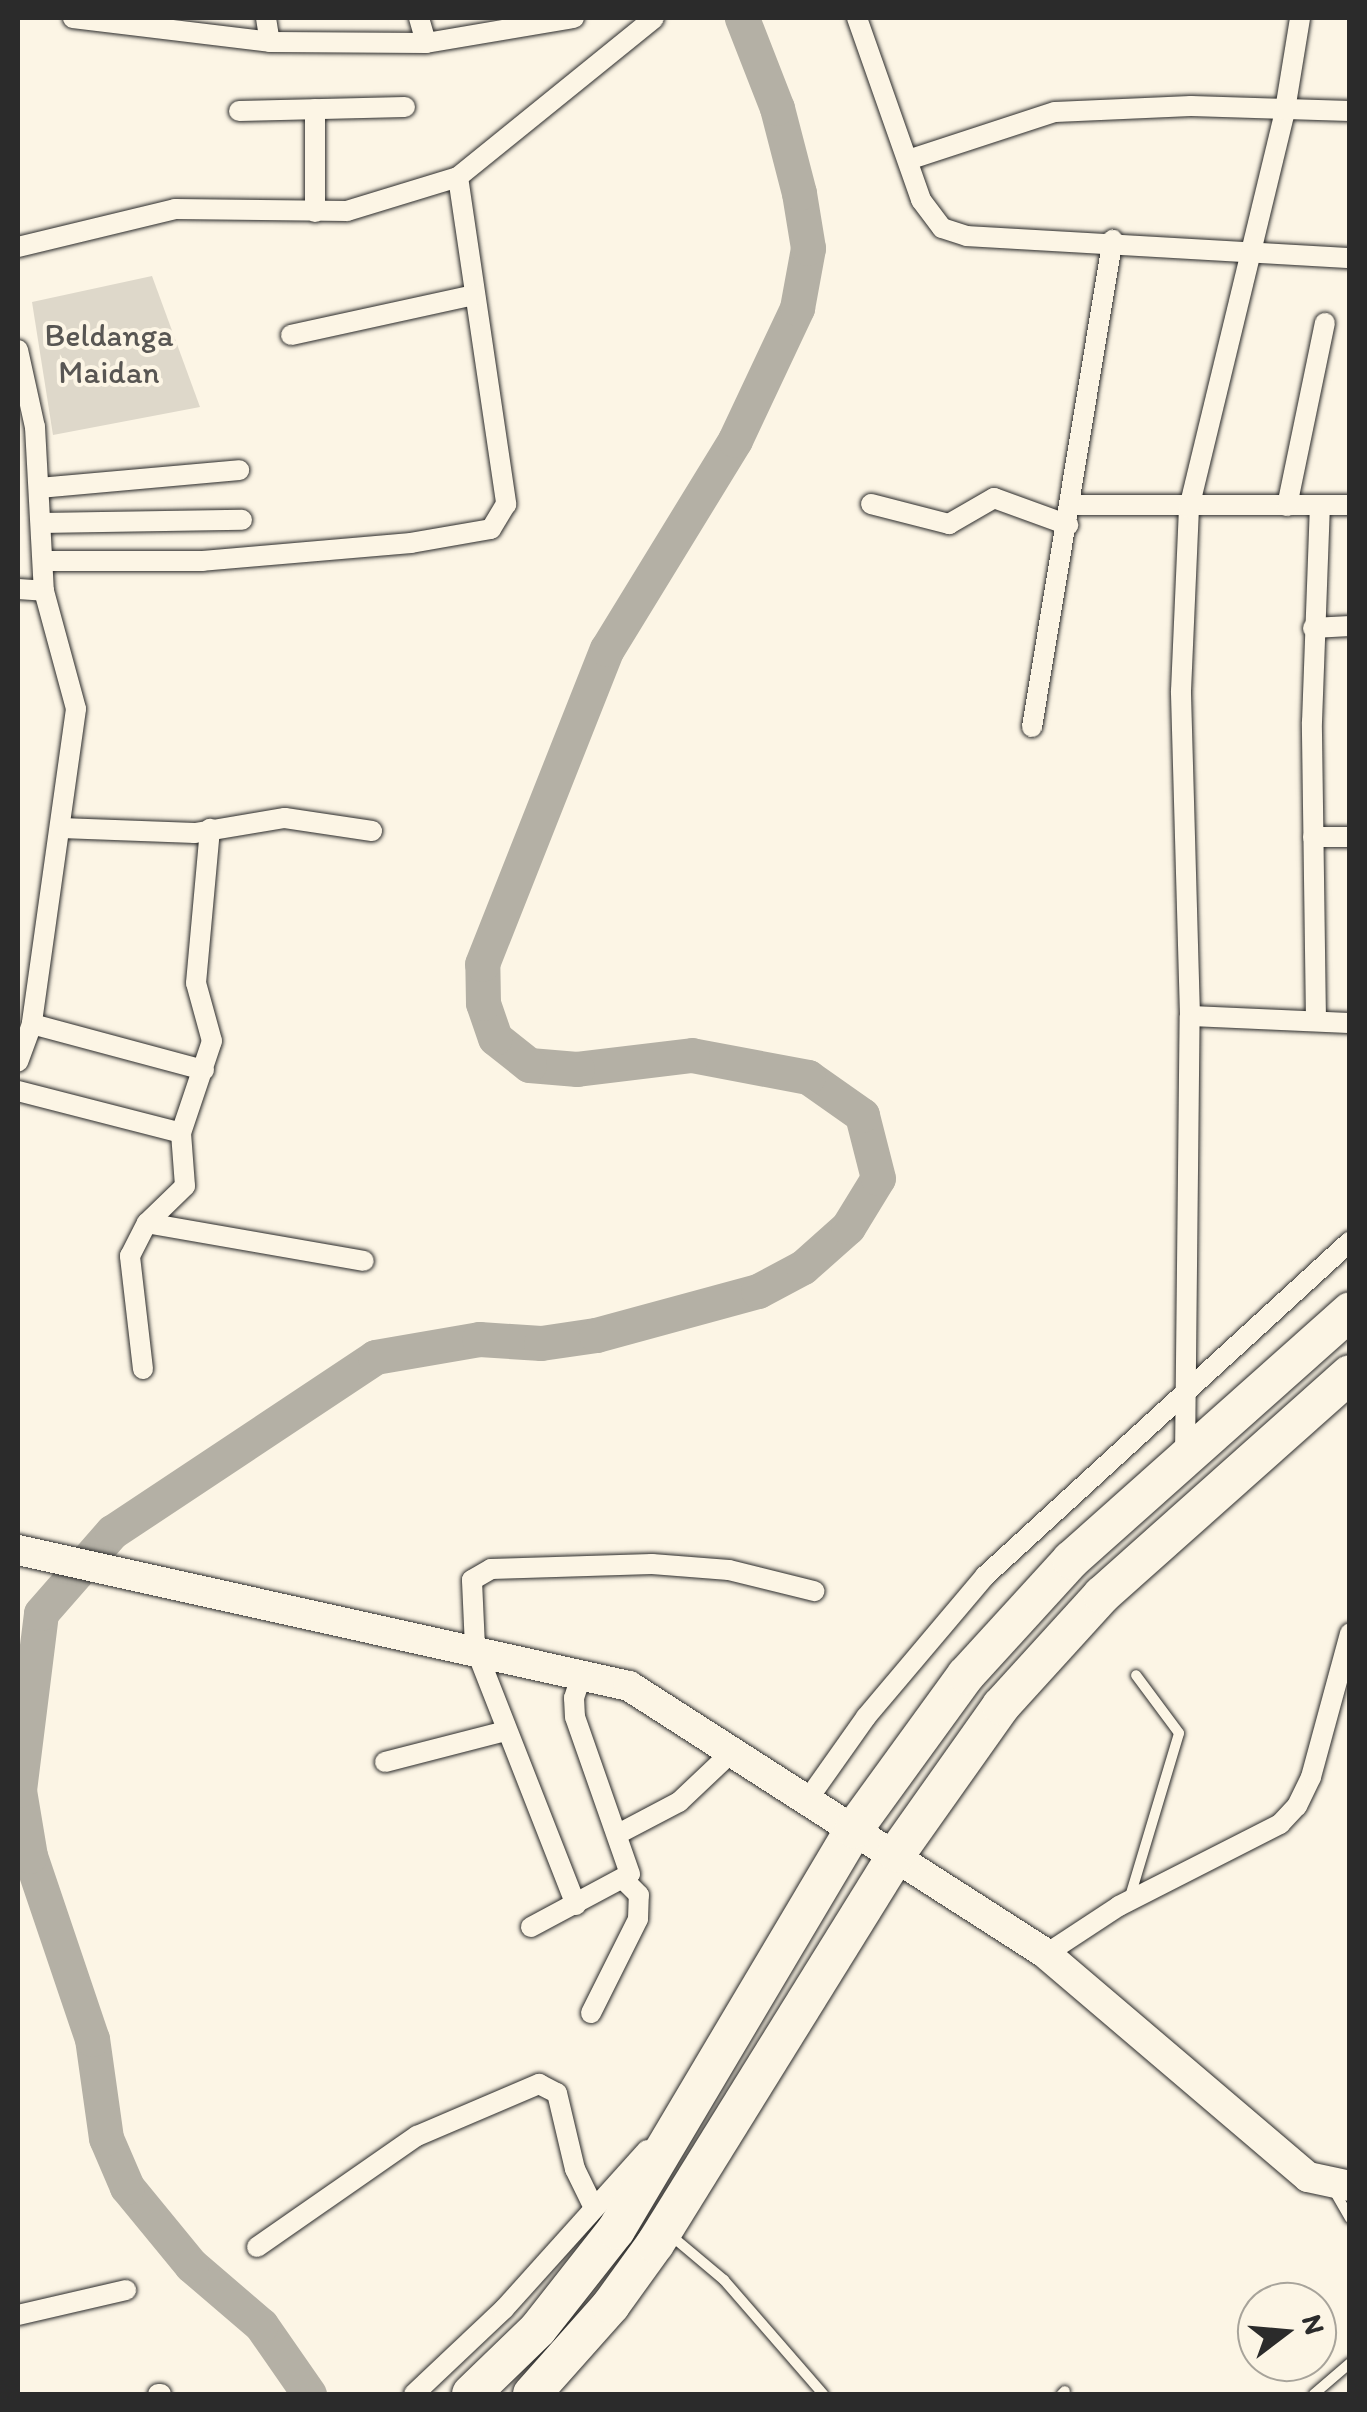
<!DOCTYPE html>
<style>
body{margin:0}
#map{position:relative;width:1367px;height:2412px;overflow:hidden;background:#fcf5e5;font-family:Itim,sans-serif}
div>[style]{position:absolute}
.green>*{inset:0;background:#ded8ca}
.river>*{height:35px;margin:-17.5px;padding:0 17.5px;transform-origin:17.5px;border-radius:17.5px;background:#b4b0a5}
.roads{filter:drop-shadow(0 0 2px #2b2b2b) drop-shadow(0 0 2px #2b2b2b)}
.lane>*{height:10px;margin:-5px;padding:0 5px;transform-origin:5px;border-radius:5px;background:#fcf5e5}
.street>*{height:20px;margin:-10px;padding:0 10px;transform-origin:10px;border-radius:10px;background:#fcf5e5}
.secondary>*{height:30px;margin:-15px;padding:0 15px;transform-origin:15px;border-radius:15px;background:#fcf5e5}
.highway>*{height:38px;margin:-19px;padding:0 19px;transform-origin:19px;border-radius:19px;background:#fcf5e5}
span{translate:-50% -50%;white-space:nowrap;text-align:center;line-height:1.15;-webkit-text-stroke:8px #fcf5e5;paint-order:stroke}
.park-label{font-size:32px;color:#585653}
.frame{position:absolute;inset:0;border:20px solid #2b2b2b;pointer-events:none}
.north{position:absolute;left:1237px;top:2282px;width:100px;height:100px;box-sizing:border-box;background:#fcf5e5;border:2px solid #a8a49b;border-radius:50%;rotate:74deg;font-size:28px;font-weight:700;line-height:40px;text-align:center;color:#2b2b2b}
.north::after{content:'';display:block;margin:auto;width:35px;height:45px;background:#2b2b2b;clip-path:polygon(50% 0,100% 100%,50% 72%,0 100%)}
</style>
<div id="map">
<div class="green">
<i style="clip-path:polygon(152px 276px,200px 407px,53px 435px,32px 302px)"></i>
</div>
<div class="river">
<i style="left:309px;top:2394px;width:84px;rotate:-124.8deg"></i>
<i style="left:261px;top:2325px;width:92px;rotate:-139.4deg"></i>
<i style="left:191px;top:2265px;width:101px;rotate:-129.4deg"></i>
<i style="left:127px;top:2187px;width:53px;rotate:-113.2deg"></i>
<i style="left:106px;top:2138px;width:100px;rotate:-98deg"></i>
<i style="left:92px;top:2039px;width:193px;rotate:-108.7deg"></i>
<i style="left:30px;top:1856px;width:67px;rotate:-99.5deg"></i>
<i style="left:19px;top:1790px;width:178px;rotate:-82.9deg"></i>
<i style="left:41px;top:1613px;width:108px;rotate:-48.8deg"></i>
<i style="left:112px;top:1532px;width:316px;rotate:-33.6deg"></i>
<i style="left:375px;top:1357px;width:106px;rotate:-9.8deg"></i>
<i style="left:479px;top:1339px;width:62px;rotate:3.7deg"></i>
<i style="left:541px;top:1343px;width:56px;rotate:-8.3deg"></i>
<i style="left:596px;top:1335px;width:168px;rotate:-15.2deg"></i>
<i style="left:758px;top:1291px;width:51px;rotate:-28.1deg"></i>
<i style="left:803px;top:1267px;width:60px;rotate:-41.6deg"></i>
<i style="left:848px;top:1227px;width:57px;rotate:-58.5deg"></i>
<i style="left:878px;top:1178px;width:65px;rotate:-104.3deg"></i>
<i style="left:862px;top:1115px;width:66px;rotate:-144.9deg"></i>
<i style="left:808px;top:1077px;width:118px;rotate:-169.3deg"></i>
<i style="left:692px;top:1055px;width:116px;rotate:173.1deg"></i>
<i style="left:577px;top:1069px;width:48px;rotate:-175.2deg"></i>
<i style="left:529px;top:1065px;width:43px;rotate:-141.5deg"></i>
<i style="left:495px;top:1038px;width:37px;rotate:-109deg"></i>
<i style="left:483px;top:1003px;width:39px;rotate:-91deg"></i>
<i style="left:482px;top:964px;width:339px;rotate:-68.4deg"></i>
<i style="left:607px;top:649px;width:245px;rotate:-58.5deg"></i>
<i style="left:735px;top:440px;width:146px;rotate:-64.8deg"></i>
<i style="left:797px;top:308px;width:61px;rotate:-79.6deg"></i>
<i style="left:808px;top:248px;width:56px;rotate:-99.3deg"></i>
<i style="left:799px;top:193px;width:88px;rotate:-104.5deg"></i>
<i style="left:777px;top:108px;width:97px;rotate:-111.3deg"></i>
</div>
<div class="roads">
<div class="lane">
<i style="left:1129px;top:1900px;width:174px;rotate:-73.3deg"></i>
<i style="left:1179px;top:1733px;width:72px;rotate:-126.6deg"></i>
<i style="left:1332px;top:2187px;width:36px;rotate:60deg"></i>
<i style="left:668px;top:2233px;width:73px;rotate:40deg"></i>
<i style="left:724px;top:2280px;width:151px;rotate:49deg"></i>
<i style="left:1062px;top:2394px;width:4px;rotate:-45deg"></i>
<i style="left:1314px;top:2394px;width:48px;rotate:-40.7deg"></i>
</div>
<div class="street">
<i style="left:73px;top:18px;width:198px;rotate:6.9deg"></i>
<i style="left:270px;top:42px;width:156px;rotate:0.4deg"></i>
<i style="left:426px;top:43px;width:150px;rotate:-9.6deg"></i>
<i style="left:266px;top:18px;width:24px;rotate:81deg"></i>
<i style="left:419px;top:18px;width:26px;rotate:74deg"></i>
<i style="left:857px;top:18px;width:193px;rotate:70.6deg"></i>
<i style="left:921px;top:200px;width:35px;rotate:53deg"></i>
<i style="left:942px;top:228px;width:26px;rotate:18deg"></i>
<i style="left:967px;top:236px;width:384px;rotate:3.3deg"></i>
<i style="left:239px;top:111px;width:166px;rotate:-1.4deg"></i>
<i style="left:911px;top:159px;width:151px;rotate:-18.1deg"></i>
<i style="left:1055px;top:112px;width:136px;rotate:-2.5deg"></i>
<i style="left:1191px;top:106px;width:159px;rotate:1.8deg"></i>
<i style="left:458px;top:177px;width:252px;rotate:-39deg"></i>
<i style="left:315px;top:212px;width:103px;rotate:-90deg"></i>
<i style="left:18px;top:247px;width:162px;rotate:-13.6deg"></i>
<i style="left:175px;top:209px;width:172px;rotate:0.7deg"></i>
<i style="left:347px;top:211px;width:116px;rotate:-17deg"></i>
<i style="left:458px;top:177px;width:331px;rotate:81.6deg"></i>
<i style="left:506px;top:504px;width:29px;rotate:121deg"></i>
<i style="left:491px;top:529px;width:81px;rotate:170.1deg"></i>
<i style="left:411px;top:543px;width:209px;rotate:175.1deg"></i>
<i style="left:203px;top:561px;width:160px;rotate:180deg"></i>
<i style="left:291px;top:335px;width:188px;rotate:-12.3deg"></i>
<i style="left:18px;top:350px;width:79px;rotate:77.6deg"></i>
<i style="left:35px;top:427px;width:164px;rotate:86.9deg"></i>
<i style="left:44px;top:591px;width:122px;rotate:74.8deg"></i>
<i style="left:76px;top:709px;width:318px;rotate:98deg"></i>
<i style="left:32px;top:1024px;width:40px;rotate:110.2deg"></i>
<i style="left:39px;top:488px;width:201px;rotate:-5.1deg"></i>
<i style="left:871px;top:504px;width:81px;rotate:14.4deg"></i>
<i style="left:949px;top:524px;width:52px;rotate:-30deg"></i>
<i style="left:994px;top:498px;width:79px;rotate:20deg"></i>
<i style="left:1071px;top:505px;width:279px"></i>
<i style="left:1287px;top:506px;width:187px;rotate:-78.3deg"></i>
<i style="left:41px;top:523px;width:201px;rotate:-0.9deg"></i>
<i style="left:18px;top:589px;width:26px;rotate:4deg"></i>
<i style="left:1313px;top:628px;width:37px;rotate:-3deg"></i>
<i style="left:1032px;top:727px;width:494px;rotate:-80.6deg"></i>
<i style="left:61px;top:828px;width:134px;rotate:2.1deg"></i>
<i style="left:195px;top:833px;width:91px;rotate:-9.5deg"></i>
<i style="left:285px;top:818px;width:88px;rotate:8.5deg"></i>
<i style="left:1313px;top:837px;width:37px"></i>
<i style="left:1190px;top:1016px;width:160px;rotate:2.5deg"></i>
<i style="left:1316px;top:1021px;width:299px;rotate:-90.8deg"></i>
<i style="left:1312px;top:722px;width:217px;rotate:-87.9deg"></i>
<i style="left:32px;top:1024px;width:178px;rotate:15deg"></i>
<i style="left:18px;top:1091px;width:168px;rotate:14.4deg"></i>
<i style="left:147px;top:1223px;width:220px;rotate:9.9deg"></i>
<i style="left:143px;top:1369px;width:114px;rotate:-96.6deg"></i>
<i style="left:130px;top:1256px;width:37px;rotate:-63deg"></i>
<i style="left:147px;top:1223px;width:53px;rotate:-44.2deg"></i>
<i style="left:185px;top:1186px;width:53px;rotate:-94.3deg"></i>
<i style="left:181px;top:1133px;width:97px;rotate:-71.4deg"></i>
<i style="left:212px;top:1041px;width:60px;rotate:-105.4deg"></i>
<i style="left:196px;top:983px;width:155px;rotate:-84.8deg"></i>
<i style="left:1185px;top:1457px;width:441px;rotate:-89.4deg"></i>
<i style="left:1190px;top:1016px;width:325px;rotate:-91.6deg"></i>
<i style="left:1181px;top:691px;width:183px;rotate:-87.5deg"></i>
<i style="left:1189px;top:508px;width:409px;rotate:-76.4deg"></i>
<i style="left:1285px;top:110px;width:93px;rotate:-80.7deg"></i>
<i style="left:385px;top:1762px;width:125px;rotate:-14.4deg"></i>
<i style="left:808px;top:1799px;width:100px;rotate:-54.7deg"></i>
<i style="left:866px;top:1717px;width:185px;rotate:-49.8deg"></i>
<i style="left:985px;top:1576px;width:495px;rotate:-42.5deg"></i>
<i style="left:618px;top:1834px;width:69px;rotate:-27.7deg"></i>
<i style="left:679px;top:1802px;width:76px;rotate:-43.4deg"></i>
<i style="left:576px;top:1905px;width:277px;rotate:-111.4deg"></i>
<i style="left:475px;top:1647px;width:67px;rotate:-92.6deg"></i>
<i style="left:472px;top:1580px;width:22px;rotate:-30deg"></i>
<i style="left:491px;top:1569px;width:161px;rotate:-1.8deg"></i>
<i style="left:652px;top:1564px;width:77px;rotate:4.5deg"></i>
<i style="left:729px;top:1570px;width:88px;rotate:13.9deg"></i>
<i style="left:531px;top:1927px;width:112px;rotate:-28.2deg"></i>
<i style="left:630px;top:1874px;width:166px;rotate:-109.3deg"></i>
<i style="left:575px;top:1717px;width:19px;rotate:-93deg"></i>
<i style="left:574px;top:1698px;width:28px;rotate:-72deg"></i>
<i style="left:1046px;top:1954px;width:87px;rotate:-33.3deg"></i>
<i style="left:1119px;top:1906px;width:181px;rotate:-27deg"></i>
<i style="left:1280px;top:1824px;width:25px;rotate:-47deg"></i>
<i style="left:1297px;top:1806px;width:32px;rotate:-64deg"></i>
<i style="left:1311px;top:1777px;width:149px;rotate:-74.8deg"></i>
<i style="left:591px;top:2013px;width:105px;rotate:-63.4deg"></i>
<i style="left:638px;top:1919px;width:24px;rotate:-88deg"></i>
<i style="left:639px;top:1895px;width:20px;rotate:-135deg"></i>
<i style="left:257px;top:2247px;width:195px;rotate:-34.8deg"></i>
<i style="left:417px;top:2136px;width:133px;rotate:-23.1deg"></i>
<i style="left:539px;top:2084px;width:20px;rotate:27deg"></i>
<i style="left:557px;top:2093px;width:78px;rotate:76.7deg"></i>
<i style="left:575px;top:2169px;width:43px;rotate:64deg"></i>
<i style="left:18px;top:2315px;width:111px;rotate:-13deg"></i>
<i style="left:158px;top:2394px;width:3px"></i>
<i style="left:414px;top:2394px;width:124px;rotate:-43.4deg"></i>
<i style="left:504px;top:2309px;width:214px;rotate:-48deg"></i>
</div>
<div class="secondary">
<i style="left:18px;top:1550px;width:626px;rotate:12.55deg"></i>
<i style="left:629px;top:1686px;width:496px;rotate:32.7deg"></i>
<i style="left:1046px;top:1954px;width:344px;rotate:40.4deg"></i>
<i style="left:1308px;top:2177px;width:43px;rotate:12.1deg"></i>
</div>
<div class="highway">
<i style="left:471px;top:2394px;width:93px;rotate:-44.1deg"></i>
<i style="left:538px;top:2329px;width:126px;rotate:-51.8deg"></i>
<i style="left:616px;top:2230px;width:466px;rotate:-59.3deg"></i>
<i style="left:854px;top:1829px;width:190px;rotate:-54deg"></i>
<i style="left:966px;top:1675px;width:156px;rotate:-47.6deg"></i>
<i style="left:1071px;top:1560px;width:374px;rotate:-41.7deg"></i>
<i style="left:532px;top:2394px;width:119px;rotate:-48.4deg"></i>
<i style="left:611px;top:2305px;width:75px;rotate:-54.2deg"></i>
<i style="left:655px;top:2244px;width:460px;rotate:-58.2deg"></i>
<i style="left:897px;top:1853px;width:180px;rotate:-54.7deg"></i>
<i style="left:1001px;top:1706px;width:150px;rotate:-47.7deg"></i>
<i style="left:1102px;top:1595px;width:332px;rotate:-41.7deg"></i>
</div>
</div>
<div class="park-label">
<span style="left:109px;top:354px">Beldanga<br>Maidan</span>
</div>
<div class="frame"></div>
<div class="north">N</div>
</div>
